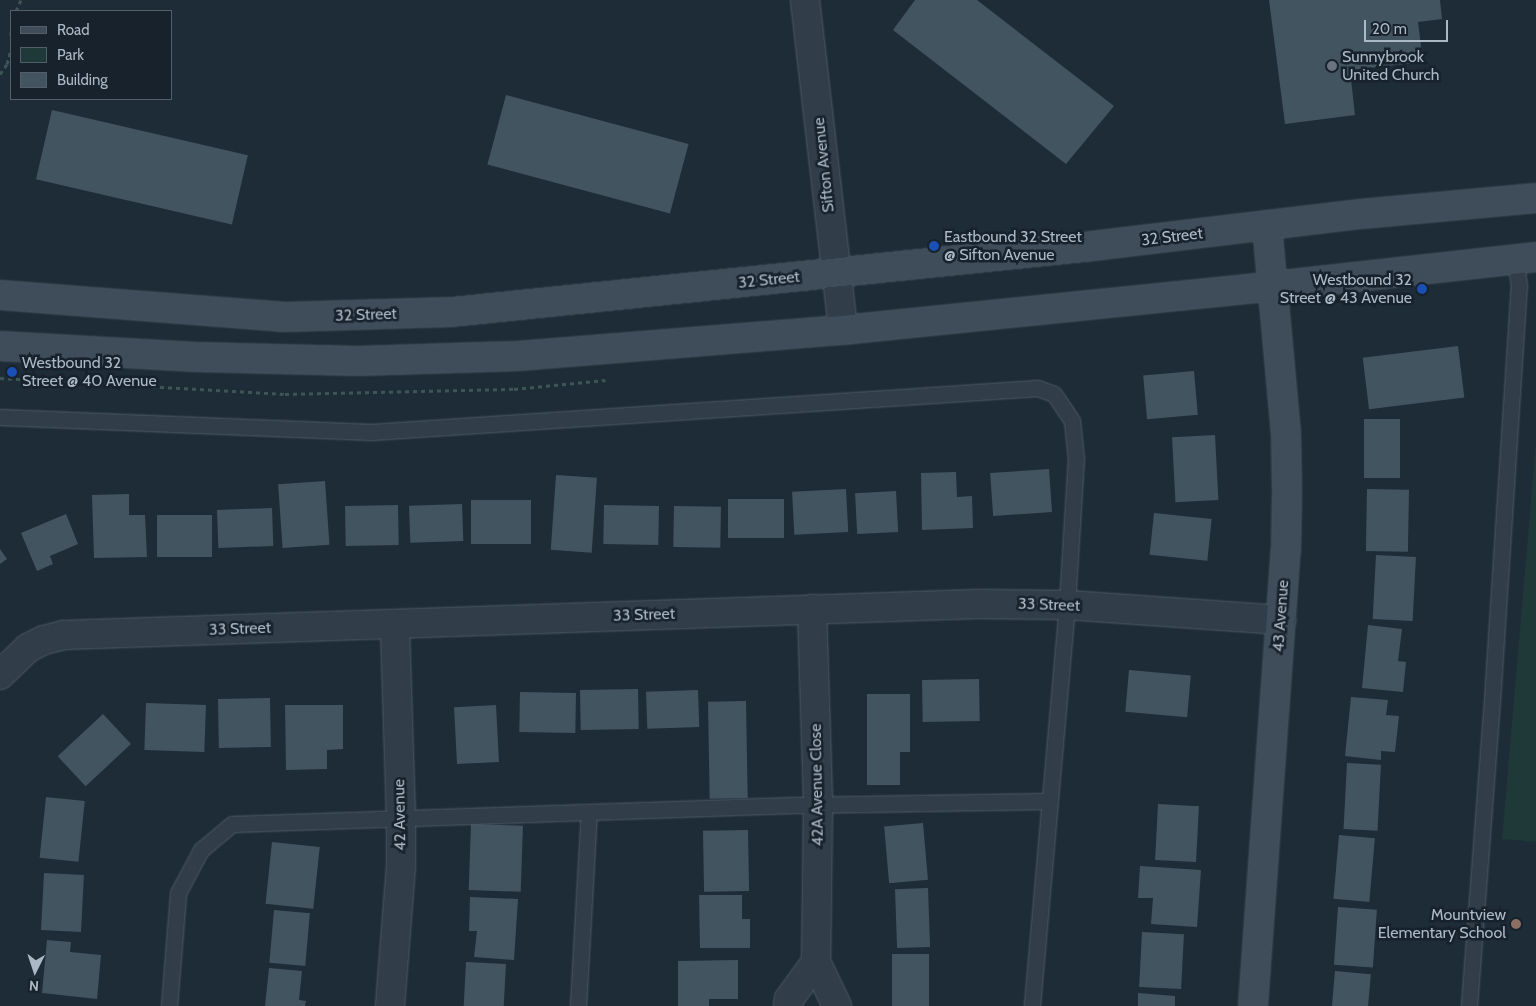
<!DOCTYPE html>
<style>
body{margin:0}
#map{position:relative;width:1536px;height:1006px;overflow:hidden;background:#1e2c37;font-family:Cabin,sans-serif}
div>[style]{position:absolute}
.green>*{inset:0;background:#1f3838}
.building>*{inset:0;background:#435461;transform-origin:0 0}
.path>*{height:3px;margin-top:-1.5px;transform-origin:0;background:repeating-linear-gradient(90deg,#3d5554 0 4px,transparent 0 8px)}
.roads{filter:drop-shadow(0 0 1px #4f5b66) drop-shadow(0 0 1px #4f5b66)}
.lane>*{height:15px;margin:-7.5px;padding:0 7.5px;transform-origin:7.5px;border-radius:7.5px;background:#313d48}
.street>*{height:28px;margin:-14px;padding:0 14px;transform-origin:14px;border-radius:14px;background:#313d48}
.secondary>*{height:28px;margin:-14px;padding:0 14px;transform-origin:14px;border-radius:14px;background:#3f4d5b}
.dots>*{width:14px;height:14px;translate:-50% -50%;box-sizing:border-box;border:2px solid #17222c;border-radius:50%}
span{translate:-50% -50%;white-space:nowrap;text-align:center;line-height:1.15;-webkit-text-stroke:5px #17222c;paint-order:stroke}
.poi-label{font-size:16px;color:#abb8c5}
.left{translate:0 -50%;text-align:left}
.right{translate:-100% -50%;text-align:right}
.street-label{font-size:16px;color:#abb8c5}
.legend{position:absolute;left:10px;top:10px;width:162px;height:90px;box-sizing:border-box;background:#17222c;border:1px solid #525e69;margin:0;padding:6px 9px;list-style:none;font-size:15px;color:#abb8c5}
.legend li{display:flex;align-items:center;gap:10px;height:25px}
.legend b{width:25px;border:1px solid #525e69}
.north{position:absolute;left:10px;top:946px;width:50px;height:50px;-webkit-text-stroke:4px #17222c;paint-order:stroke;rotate:184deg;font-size:14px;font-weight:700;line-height:20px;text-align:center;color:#abb8c5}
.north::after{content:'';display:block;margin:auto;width:18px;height:22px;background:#abb8c5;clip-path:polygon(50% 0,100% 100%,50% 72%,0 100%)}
.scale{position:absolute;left:1364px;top:20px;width:84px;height:22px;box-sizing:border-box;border:2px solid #abb8c5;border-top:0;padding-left:6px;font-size:15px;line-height:18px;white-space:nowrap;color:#abb8c5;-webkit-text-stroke:4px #17222c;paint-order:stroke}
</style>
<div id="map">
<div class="green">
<i style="clip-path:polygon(1536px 442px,1536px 842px,1502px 839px)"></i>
</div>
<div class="building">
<i style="clip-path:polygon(915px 0,977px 0,1114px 106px,1066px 164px,893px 30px)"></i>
<i style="clip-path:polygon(1269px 0,1440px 0,1442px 19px,1418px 22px,1423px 62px,1350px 70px,1355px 115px,1285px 124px)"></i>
<i style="left:506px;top:95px;width:189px;height:72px;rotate:15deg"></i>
<i style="left:52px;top:110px;width:201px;height:71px;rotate:13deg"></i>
<i style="left:1458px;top:346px;width:52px;height:96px;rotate:83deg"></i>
<i style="left:1194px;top:371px;width:44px;height:51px;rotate:85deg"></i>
<i style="left:1364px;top:419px;width:36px;height:59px"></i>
<i style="left:1215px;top:435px;width:65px;height:43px;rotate:87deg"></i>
<i style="left:1049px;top:469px;width:43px;height:59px;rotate:86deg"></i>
<i style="clip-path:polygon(956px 472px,957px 497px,972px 496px,973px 528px,922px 530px,921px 473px)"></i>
<i style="left:556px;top:475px;width:41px;height:75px;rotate:4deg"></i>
<i style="left:325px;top:481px;width:64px;height:47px;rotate:86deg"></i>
<i style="left:846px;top:489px;width:43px;height:54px;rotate:87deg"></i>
<i style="left:1367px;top:489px;width:42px;height:62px;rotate:1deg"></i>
<i style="left:896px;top:491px;width:41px;height:41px;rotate:87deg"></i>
<i style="clip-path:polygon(129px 494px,129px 515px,145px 515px,147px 557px,94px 558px,92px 495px)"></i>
<i style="left:784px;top:499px;width:39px;height:56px;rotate:90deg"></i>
<i style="left:531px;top:500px;width:44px;height:60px;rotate:90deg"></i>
<i style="left:462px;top:504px;width:37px;height:53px;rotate:88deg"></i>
<i style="left:398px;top:505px;width:40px;height:53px;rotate:89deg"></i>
<i style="left:604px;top:505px;width:55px;height:39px;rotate:1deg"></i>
<i style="left:674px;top:506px;width:47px;height:41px;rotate:1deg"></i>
<i style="left:272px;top:508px;width:38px;height:55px;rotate:88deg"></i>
<i style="left:1154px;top:513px;width:58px;height:42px;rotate:6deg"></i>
<i style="clip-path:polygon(66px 514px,78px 544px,50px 556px,53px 564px,37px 571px,21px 533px)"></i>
<i style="left:157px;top:515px;width:55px;height:42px"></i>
<i style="clip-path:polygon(0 549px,7px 559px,0 564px)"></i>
<i style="left:1376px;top:555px;width:40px;height:64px;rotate:3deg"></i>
<i style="clip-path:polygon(1368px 625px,1402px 629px,1398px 661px,1406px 662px,1403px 692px,1362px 688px)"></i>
<i style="left:1129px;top:670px;width:62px;height:42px;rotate:5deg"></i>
<i style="left:979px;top:679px;width:42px;height:57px;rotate:89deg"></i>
<i style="left:638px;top:689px;width:40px;height:58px;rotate:89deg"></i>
<i style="left:698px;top:690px;width:37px;height:52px;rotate:88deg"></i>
<i style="left:520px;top:692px;width:56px;height:40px;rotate:1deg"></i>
<i style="clip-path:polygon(867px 694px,910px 694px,910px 752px,900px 752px,900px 785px,867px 785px)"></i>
<i style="clip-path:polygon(1351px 697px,1388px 700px,1386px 715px,1399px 716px,1395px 752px,1381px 751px,1381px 760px,1345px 756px)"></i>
<i style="left:270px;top:698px;width:49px;height:52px;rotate:89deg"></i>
<i style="left:746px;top:701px;width:97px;height:38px;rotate:89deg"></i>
<i style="left:146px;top:703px;width:60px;height:47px;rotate:2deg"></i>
<i style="clip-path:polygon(285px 705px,343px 705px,343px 749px,327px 750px,327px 769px,286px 770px)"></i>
<i style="left:496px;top:705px;width:57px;height:42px;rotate:87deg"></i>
<i style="left:103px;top:714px;width:41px;height:62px;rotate:47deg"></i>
<i style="left:1347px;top:763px;width:34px;height:66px;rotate:3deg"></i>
<i style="left:46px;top:797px;width:39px;height:61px;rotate:6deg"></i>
<i style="left:1158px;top:804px;width:41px;height:56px;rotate:3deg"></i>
<i style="left:923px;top:823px;width:57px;height:39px;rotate:85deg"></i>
<i style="left:471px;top:824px;width:52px;height:66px;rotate:2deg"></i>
<i style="left:748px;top:830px;width:61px;height:45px;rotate:89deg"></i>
<i style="left:1339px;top:835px;width:36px;height:64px;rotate:5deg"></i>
<i style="left:272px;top:842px;width:48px;height:62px;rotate:6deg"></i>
<i style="clip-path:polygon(1140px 866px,1201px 870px,1197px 927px,1151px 924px,1153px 898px,1138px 898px)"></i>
<i style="left:44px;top:873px;width:40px;height:57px;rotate:3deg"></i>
<i style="left:928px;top:888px;width:59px;height:33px;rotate:88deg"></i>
<i style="clip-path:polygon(699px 895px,742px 895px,742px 919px,750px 919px,750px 948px,700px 948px)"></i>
<i style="clip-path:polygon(470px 897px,518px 899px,514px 960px,474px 957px,477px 931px,469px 931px)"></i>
<i style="left:1338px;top:907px;width:39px;height:58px;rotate:4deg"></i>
<i style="left:274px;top:910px;width:36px;height:53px;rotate:5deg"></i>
<i style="left:1142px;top:932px;width:42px;height:55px;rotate:3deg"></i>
<i style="clip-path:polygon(47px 940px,71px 942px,70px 952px,101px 955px,97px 999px,42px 993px)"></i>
<i style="left:892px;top:954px;width:37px;height:52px"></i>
<i style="clip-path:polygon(738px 960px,738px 999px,709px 999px,709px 1006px,678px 1006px,678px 961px)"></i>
<i style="left:466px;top:962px;width:40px;height:44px;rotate:3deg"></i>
<i style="clip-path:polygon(269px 968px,302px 971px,299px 1000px,306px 1001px,305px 1006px,265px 1006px)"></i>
<i style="left:1335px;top:971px;width:36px;height:35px;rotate:5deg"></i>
<i style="clip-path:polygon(1138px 993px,1175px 996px,1175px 1006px,1138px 1006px)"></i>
</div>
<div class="path">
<i style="left:16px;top:11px;width:12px;rotate:-66deg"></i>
<i style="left:11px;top:32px;width:5px;rotate:90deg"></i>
<i style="left:0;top:74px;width:12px;rotate:-55deg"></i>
<i style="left:7px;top:64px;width:16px;rotate:-75deg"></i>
<i style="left:0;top:378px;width:285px;rotate:3.2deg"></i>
<i style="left:285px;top:394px;width:229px;rotate:-1.3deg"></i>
<i style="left:514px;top:389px;width:92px;rotate:-5.6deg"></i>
</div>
<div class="roads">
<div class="lane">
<i style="left:0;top:417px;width:371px;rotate:2.3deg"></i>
<i style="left:371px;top:432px;width:668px;rotate:-3.77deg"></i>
<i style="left:1038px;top:388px;width:17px;rotate:21deg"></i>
<i style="left:1054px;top:394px;width:32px;rotate:56deg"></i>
<i style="left:1072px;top:421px;width:36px;rotate:84deg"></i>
<i style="left:1076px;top:457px;width:148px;rotate:93.5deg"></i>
<i style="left:1067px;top:605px;width:403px;rotate:95deg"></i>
<i style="left:169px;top:1006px;width:113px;rotate:-85.4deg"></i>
<i style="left:178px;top:893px;width:49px;rotate:-61.9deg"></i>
<i style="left:201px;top:850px;width:40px;rotate:-40deg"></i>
<i style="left:232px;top:824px;width:564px;rotate:-1.93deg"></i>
<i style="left:796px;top:805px;width:253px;rotate:-0.9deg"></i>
<i style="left:578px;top:1006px;width:194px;rotate:-86.8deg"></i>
<i style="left:1469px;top:1006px;width:322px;rotate:-85.7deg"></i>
<i style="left:1493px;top:685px;width:400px;rotate:-86.3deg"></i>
<i style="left:1519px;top:286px;width:27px;rotate:-98deg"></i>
</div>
<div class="street">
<i style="left:805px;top:0;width:332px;rotate:83.4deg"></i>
<i style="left:812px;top:609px;width:196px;rotate:88.2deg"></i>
<i style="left:818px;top:805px;width:157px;rotate:90.7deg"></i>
<i style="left:816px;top:962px;width:49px;rotate:64.5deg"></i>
<i style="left:0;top:675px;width:39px;rotate:-44deg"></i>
<i style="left:28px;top:648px;width:18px;rotate:-27deg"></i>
<i style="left:44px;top:640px;width:21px;rotate:-14deg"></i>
<i style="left:64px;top:635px;width:914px;rotate:-1.94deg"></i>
<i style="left:977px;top:604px;width:90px;rotate:0.6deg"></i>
<i style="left:1067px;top:605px;width:215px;rotate:4deg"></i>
<i style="left:390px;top:1006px;width:141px;rotate:-85.5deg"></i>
<i style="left:401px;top:865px;width:46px;rotate:-90deg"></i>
<i style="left:401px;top:819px;width:194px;rotate:-91.8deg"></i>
<i style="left:788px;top:1006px;width:7px;rotate:-82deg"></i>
<i style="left:789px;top:999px;width:46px;rotate:-53.9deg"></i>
</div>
<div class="secondary">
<i style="left:0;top:295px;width:286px;rotate:4.4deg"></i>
<i style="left:285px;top:317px;width:167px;rotate:-1.7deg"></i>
<i style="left:452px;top:312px;width:635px;rotate:-5.87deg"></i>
<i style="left:1084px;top:247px;width:279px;rotate:-6.8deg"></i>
<i style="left:1361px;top:214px;width:176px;rotate:-5.2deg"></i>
<i style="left:0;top:346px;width:196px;rotate:3.2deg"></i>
<i style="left:196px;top:357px;width:162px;rotate:1.4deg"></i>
<i style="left:358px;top:361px;width:160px;rotate:-1.8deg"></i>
<i style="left:518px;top:356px;width:326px;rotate:-4.6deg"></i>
<i style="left:843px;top:330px;width:433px;rotate:-5.8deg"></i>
<i style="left:1274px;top:286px;width:264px;rotate:-6.3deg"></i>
<i style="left:1253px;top:1006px;width:458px;rotate:-85.9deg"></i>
<i style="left:1286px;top:549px;width:57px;rotate:-89deg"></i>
<i style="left:1287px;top:492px;width:58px;rotate:-91deg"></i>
<i style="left:1286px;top:434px;width:210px;rotate:-95.2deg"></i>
</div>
</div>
<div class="dots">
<i style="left:1332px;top:66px;background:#6b7280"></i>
<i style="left:934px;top:246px;background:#1a4fb4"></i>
<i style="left:1422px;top:289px;background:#1a4fb4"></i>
<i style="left:12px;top:372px;background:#1a4fb4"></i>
<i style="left:1516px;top:924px;background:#8d6e63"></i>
</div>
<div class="poi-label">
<span class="left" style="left:1342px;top:66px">Sunnybrook<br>United Church</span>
<span class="left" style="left:944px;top:246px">Eastbound 32 Street<br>@ Sifton Avenue</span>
<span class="right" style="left:1412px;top:289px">Westbound 32<br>Street @ 43 Avenue</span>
<span class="left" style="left:22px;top:372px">Westbound 32<br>Street @ 40 Avenue</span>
<span class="right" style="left:1506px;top:924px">Mountview<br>Elementary School</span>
</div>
<div class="street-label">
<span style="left:824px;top:165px;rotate:-96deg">Sifton Avenue</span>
<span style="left:1172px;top:237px;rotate:-7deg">32 Street</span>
<span style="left:769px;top:280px;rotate:-6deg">32 Street</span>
<span style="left:366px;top:315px;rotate:-2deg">32 Street</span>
<span style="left:1049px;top:605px;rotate:2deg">33 Street</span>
<span style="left:644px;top:615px;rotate:-2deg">33 Street</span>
<span style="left:1281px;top:616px;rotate:-86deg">43 Avenue</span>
<span style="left:240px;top:629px;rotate:-2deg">33 Street</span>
<span style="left:817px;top:785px;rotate:-91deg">42A Avenue Close</span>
<span style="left:400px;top:815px;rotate:-91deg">42 Avenue</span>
</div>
<ul class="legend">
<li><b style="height:6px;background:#3f4d5b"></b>Road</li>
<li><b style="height:14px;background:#1f3838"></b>Park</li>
<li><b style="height:14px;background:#435461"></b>Building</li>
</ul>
<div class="north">N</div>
<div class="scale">20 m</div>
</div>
